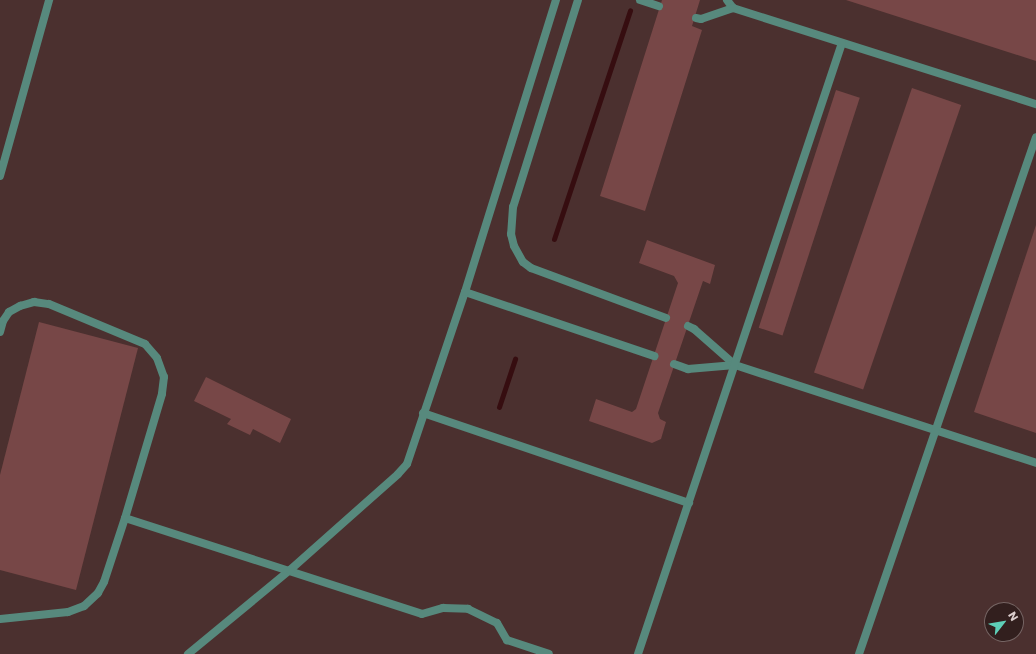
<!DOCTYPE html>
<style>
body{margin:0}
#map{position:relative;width:1036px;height:654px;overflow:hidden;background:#3c2828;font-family:Poppins,sans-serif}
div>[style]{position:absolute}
.built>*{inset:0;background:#4b302f}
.stream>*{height:5px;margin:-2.5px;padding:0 2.5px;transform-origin:2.5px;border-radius:2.5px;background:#360d10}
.building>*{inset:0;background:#774747;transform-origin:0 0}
.service>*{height:8px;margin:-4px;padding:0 4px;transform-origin:4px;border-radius:4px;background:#57897d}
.minor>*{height:8px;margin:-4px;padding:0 4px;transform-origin:4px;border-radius:4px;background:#57897d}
span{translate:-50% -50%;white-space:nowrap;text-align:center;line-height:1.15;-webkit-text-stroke:4px #321f1e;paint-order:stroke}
.north{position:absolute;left:984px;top:602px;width:40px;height:40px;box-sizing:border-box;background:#321f1e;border:1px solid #766564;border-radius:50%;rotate:59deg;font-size:11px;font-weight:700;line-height:16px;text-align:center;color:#dbcecd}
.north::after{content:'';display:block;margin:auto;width:14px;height:18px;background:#5eceb7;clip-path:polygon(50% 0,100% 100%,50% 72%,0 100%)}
</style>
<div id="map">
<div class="built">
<i style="clip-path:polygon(evenodd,0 0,1036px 0,1036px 654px,0 654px,0 0,992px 610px,1016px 610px,1016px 634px,992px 634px,992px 610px)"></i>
</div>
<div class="stream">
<i style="left:554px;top:239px;width:241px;rotate:-71.6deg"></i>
<i style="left:499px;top:407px;width:51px;rotate:-71.6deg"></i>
</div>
<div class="building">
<i style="clip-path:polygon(662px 0,700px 0,692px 26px,702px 30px,645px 211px,600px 196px)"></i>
<i style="clip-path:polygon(846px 0,1036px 0,1036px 61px)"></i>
<i style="left:912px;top:88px;width:52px;height:301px;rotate:19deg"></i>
<i style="left:836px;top:90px;width:25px;height:250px;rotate:18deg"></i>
<i style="clip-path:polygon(1036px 225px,1036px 433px,974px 412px)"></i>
<i style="clip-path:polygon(647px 240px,715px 265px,710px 284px,703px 281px,658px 413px,660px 419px,666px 422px,661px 439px,652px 443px,589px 421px,596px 399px,632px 412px,636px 409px,678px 283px,674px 276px,639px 263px)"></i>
<i style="clip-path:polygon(39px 322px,138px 348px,76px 590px,0 570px,0 475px)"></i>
<i style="clip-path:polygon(206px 377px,291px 419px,280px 443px,253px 429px,250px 435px,227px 424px,231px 419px,194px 401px)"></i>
</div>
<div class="service">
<i style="left:578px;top:0;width:217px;rotate:107.4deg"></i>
<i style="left:513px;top:207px;width:27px;rotate:94deg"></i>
<i style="left:511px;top:234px;width:12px;rotate:76deg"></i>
<i style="left:514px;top:246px;width:18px;rotate:61deg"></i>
<i style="left:523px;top:262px;width:10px;rotate:37deg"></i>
<i style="left:531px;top:268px;width:144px;rotate:20.3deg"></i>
<i style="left:640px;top:0;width:20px;rotate:18deg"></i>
<i style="left:727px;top:0;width:10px;rotate:53deg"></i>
<i style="left:696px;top:18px;width:5px;rotate:11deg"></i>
<i style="left:701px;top:19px;width:34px;rotate:-19deg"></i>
<i style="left:733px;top:8px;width:318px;rotate:17.6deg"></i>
<i style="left:465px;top:292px;width:200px;rotate:18.7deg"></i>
<i style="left:688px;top:326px;width:7px;rotate:27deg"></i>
<i style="left:694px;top:329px;width:55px;rotate:41.3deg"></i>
<i style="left:735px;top:365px;width:317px;rotate:18deg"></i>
<i style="left:0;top:332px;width:11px;rotate:-75deg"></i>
<i style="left:3px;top:321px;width:11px;rotate:-56deg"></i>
<i style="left:9px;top:312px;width:13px;rotate:-29deg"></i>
<i style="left:20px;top:306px;width:15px;rotate:-16deg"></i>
<i style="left:34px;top:302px;width:15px;rotate:8deg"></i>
<i style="left:49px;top:304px;width:104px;rotate:22.6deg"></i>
<i style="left:145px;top:344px;width:18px;rotate:49deg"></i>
<i style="left:157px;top:358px;width:20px;rotate:70deg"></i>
<i style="left:164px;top:377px;width:17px;rotate:97deg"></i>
<i style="left:162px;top:394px;width:129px;rotate:106.6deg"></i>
<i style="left:125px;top:518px;width:67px;rotate:108.2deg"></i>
<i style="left:104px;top:582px;width:13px;rotate:119deg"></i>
<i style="left:98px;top:593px;width:19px;rotate:137deg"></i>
<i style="left:84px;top:606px;width:17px;rotate:159deg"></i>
<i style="left:68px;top:612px;width:68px;rotate:174.1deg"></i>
<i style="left:674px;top:364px;width:15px;rotate:20deg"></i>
<i style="left:688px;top:369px;width:47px;rotate:-4.9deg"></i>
<i style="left:423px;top:413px;width:281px;rotate:18.7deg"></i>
<i style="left:125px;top:518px;width:312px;rotate:17.9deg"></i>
<i style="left:422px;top:614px;width:22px;rotate:-16deg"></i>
<i style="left:443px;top:608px;width:25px;rotate:2deg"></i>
<i style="left:468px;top:609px;width:32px;rotate:26deg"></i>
<i style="left:497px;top:623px;width:20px;rotate:60deg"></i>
<i style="left:507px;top:640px;width:44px;rotate:18.4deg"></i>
<i style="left:188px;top:654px;width:132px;rotate:-39.5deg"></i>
<i style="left:290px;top:570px;width:144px;rotate:-41.6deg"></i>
<i style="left:398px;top:474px;width:13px;rotate:-48deg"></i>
<i style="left:407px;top:464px;width:182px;rotate:-71.4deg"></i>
<i style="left:465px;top:292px;width:306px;rotate:-72.7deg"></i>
<i style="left:638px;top:654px;width:644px;rotate:-71.54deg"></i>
<i style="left:859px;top:654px;width:546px;rotate:-71.1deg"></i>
</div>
<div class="minor">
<i style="left:0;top:176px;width:183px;rotate:-74.4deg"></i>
</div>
<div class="north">N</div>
</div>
